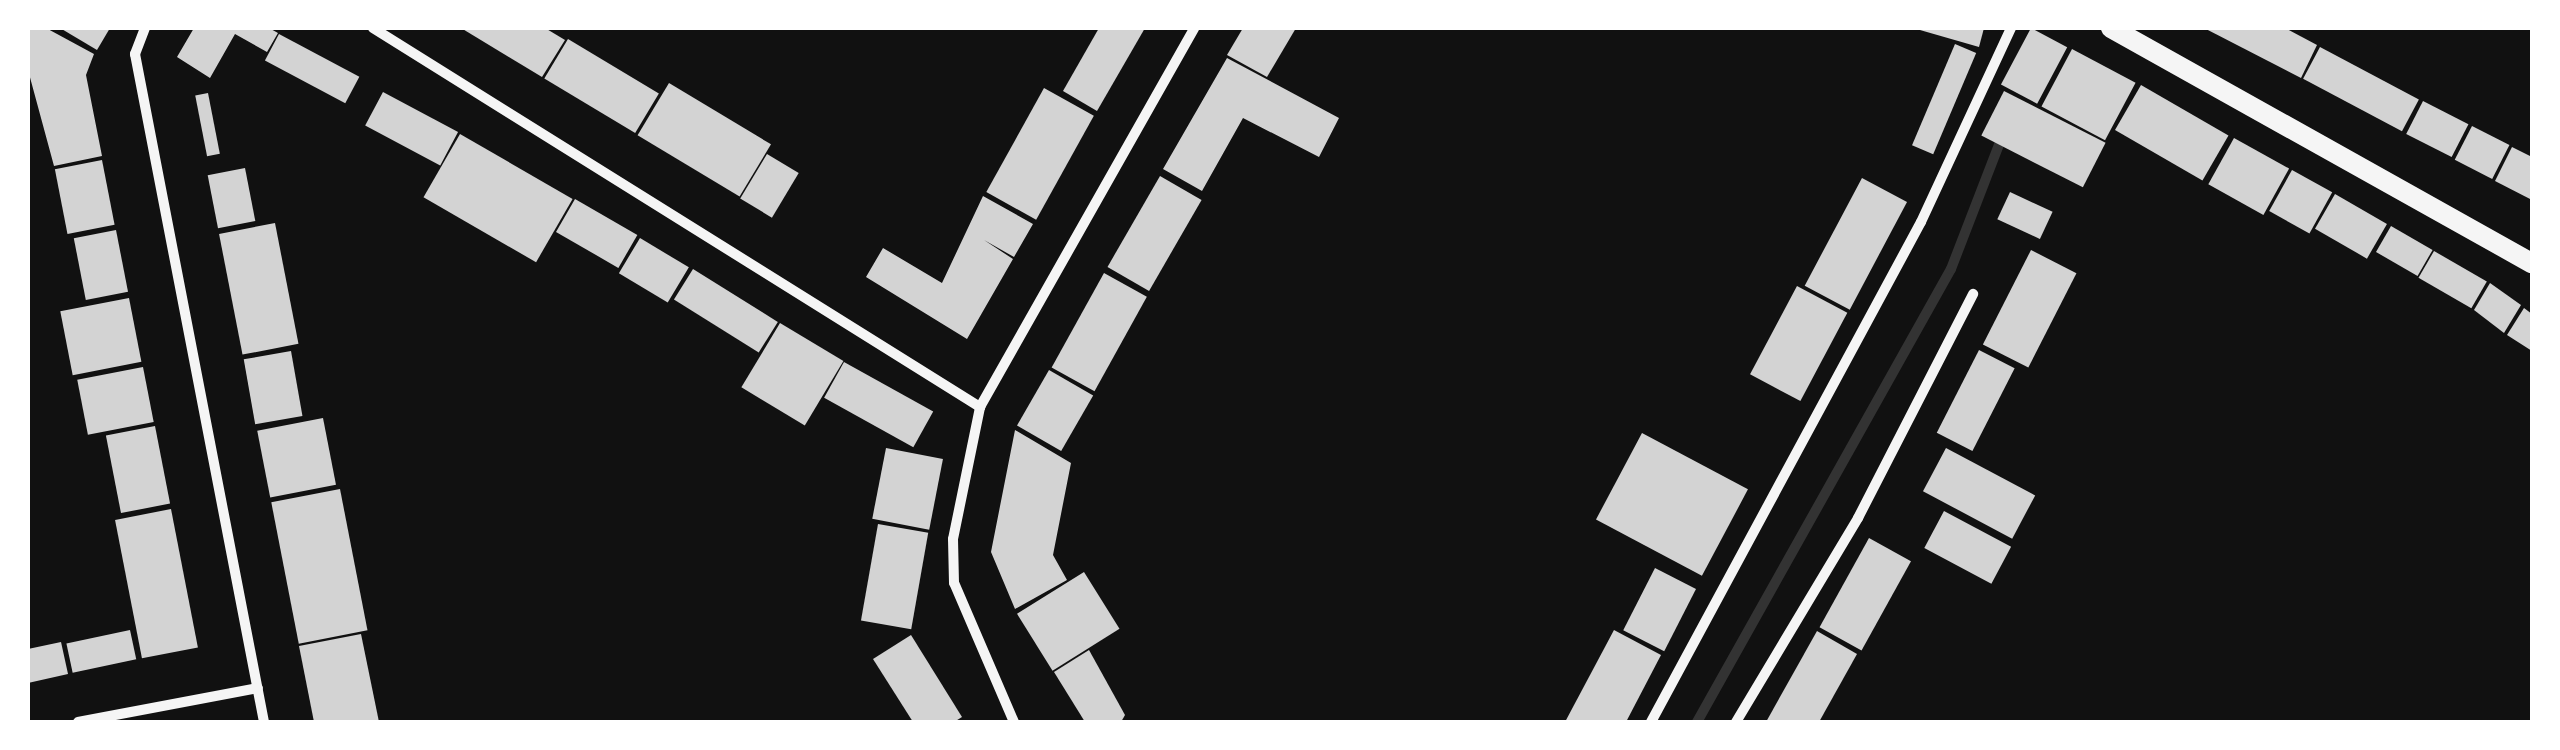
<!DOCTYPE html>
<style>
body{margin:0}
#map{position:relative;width:2560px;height:750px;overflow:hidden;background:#111;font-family:"Crimson Pro",serif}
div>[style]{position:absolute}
.stream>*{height:10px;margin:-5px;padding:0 5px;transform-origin:5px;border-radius:5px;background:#333}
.building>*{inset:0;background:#d3d3d3;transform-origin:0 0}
.minor>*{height:10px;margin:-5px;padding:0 5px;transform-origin:5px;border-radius:5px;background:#f5f5f5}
.secondary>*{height:20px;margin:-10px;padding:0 10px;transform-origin:10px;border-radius:10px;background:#f5f5f5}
span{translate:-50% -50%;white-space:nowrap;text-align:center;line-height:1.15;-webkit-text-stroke:9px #fff;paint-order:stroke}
.frame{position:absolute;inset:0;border:30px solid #fff;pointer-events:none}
</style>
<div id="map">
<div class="stream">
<i style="left:1697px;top:722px;width:519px;rotate:-60.72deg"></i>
<i style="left:1951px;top:269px;width:145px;rotate:-68.9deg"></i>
</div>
<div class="building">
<i style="clip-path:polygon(28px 28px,46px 28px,94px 54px,86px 75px,102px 156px,54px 166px,28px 70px)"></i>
<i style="clip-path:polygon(60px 28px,110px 28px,97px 50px)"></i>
<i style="clip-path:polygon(194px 28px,269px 28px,278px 33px,267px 52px,235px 34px,210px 78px,177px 57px)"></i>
<i style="clip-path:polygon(461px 28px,545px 28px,565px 40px,542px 77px)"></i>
<i style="clip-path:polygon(1099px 28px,1145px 28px,1097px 111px,1063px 91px)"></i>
<i style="clip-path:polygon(1243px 28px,1296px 28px,1267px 77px,1227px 55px)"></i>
<i style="clip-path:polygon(1913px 28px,1984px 28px,1979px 47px)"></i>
<i style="left:2031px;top:28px;width:41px;height:64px;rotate:28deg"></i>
<i style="clip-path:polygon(2204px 28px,2285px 28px,2317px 45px,2301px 78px)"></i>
<i style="left:279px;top:34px;width:91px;height:30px;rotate:28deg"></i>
<i style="left:568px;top:39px;width:106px;height:46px;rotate:31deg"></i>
<i style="left:1955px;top:44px;width:23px;height:110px;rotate:23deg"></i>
<i style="left:2320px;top:47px;width:112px;height:36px;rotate:28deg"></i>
<i style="left:2072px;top:49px;width:72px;height:65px;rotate:28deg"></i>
<i style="clip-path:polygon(1227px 58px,1339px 118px,1319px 157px,1243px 118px,1202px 191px,1163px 169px)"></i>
<i style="left:669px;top:83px;width:119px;height:61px;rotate:31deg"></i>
<i style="left:2141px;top:85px;width:101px;height:52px;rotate:30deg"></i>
<i style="left:1044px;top:88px;width:57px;height:119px;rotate:29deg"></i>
<i style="left:2004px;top:91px;width:114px;height:50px;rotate:27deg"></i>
<i style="left:383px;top:92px;width:85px;height:38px;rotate:28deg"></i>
<i style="left:208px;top:93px;width:62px;height:13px;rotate:79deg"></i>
<i style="left:2423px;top:101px;width:51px;height:37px;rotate:27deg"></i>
<i style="left:2472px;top:126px;width:42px;height:38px;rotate:27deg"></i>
<i style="left:460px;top:134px;width:130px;height:73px;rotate:30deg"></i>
<i style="left:2234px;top:138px;width:63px;height:53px;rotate:29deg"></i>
<i style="clip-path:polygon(2512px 147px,2532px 157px,2532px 200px,2495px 181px)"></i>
<i style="left:767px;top:154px;width:37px;height:52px;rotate:31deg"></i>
<i style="left:102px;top:160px;width:66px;height:48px;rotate:79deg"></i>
<i style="left:245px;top:168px;width:54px;height:38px;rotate:79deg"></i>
<i style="left:2292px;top:170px;width:46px;height:47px;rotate:29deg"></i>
<i style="left:1160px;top:176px;width:48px;height:105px;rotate:30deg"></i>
<i style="left:1862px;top:178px;width:51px;height:122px;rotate:28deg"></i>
<i style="left:2010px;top:192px;width:47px;height:30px;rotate:25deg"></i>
<i style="left:2335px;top:194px;width:60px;height:40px;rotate:30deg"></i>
<i style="clip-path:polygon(983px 196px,1033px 224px,1014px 257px,984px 240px,1013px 259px,967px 339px,866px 277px,883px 248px,942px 283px)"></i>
<i style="left:575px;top:199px;width:72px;height:38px;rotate:30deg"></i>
<i style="left:275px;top:223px;width:123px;height:57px;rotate:79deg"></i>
<i style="left:2391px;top:226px;width:48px;height:30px;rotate:30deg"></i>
<i style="left:116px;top:230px;width:63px;height:43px;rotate:79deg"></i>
<i style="left:640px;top:238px;width:57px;height:41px;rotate:31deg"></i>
<i style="left:2031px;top:250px;width:51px;height:106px;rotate:27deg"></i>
<i style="left:2434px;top:251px;width:61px;height:31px;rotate:30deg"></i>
<i style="left:693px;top:269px;width:100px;height:36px;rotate:32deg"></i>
<i style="left:1104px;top:273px;width:49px;height:108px;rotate:29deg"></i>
<i style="clip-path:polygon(2490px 283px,2521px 305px,2504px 333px,2474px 310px)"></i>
<i style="left:1797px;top:286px;width:57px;height:100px;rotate:28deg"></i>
<i style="left:129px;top:298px;width:65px;height:70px;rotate:79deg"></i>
<i style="clip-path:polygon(2524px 308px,2532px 314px,2532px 351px,2507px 335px)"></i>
<i style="left:780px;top:323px;width:74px;height:75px;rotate:31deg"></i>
<i style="left:1979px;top:350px;width:40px;height:93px;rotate:27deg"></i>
<i style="left:291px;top:351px;width:66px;height:48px;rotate:80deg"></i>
<i style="left:844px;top:362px;width:102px;height:41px;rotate:29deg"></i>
<i style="left:143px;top:367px;width:56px;height:67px;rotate:79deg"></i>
<i style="left:1049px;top:370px;width:51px;height:64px;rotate:30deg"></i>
<i style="left:323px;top:418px;width:68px;height:67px;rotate:79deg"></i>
<i style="left:155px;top:426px;width:79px;height:50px;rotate:79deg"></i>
<i style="clip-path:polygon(1015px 430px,1071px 463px,1053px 555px,1067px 580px,1015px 609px,991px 552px)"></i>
<i style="left:1642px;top:433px;width:120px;height:98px;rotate:28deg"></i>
<i style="left:886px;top:448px;width:58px;height:72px;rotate:11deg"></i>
<i style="left:1946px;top:448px;width:101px;height:49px;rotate:28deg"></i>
<i style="left:340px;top:489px;width:144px;height:70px;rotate:79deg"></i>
<i style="left:171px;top:509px;width:141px;height:57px;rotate:79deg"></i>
<i style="left:1944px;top:511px;width:76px;height:42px;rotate:28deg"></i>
<i style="left:878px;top:524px;width:51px;height:98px;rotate:10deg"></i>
<i style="left:1869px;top:538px;width:48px;height:102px;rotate:29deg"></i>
<i style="left:1655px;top:568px;width:46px;height:70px;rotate:27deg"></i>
<i style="left:1084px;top:572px;width:67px;height:79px;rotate:58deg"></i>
<i style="left:130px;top:630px;width:30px;height:65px;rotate:78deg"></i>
<i style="clip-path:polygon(1614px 630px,1661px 655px,1626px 722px,1565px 722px)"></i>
<i style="clip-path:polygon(1817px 631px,1857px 654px,1819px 722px,1766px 722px)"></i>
<i style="clip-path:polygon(361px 634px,379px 722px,314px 722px,299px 646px)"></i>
<i style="clip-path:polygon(911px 635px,962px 717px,954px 722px,913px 722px,873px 659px)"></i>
<i style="clip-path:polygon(61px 642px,68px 674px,28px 683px,28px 649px)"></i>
<i style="clip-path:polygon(1089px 650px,1125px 715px,1121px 722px,1085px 722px,1054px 672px)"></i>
</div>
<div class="minor">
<i style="left:145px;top:28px;width:28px;rotate:111deg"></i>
<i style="left:135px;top:54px;width:680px;rotate:79.07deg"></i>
<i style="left:373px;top:28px;width:716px;rotate:31.98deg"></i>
<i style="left:78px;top:722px;width:183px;rotate:-10.7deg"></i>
<i style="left:1014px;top:722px;width:151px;rotate:-113.3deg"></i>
<i style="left:954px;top:583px;width:44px;rotate:-91.3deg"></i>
<i style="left:953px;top:539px;width:135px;rotate:-78.4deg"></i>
<i style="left:980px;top:407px;width:435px;rotate:-60.5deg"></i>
<i style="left:1651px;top:722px;width:568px;rotate:-61.63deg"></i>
<i style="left:1921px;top:222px;width:214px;rotate:-65.1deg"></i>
<i style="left:1736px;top:722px;width:238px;rotate:-59.1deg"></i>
<i style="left:1858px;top:518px;width:252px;rotate:-62.8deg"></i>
</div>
<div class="secondary">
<i style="left:2111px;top:28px;width:482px;rotate:29.2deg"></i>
</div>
<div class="frame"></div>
</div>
